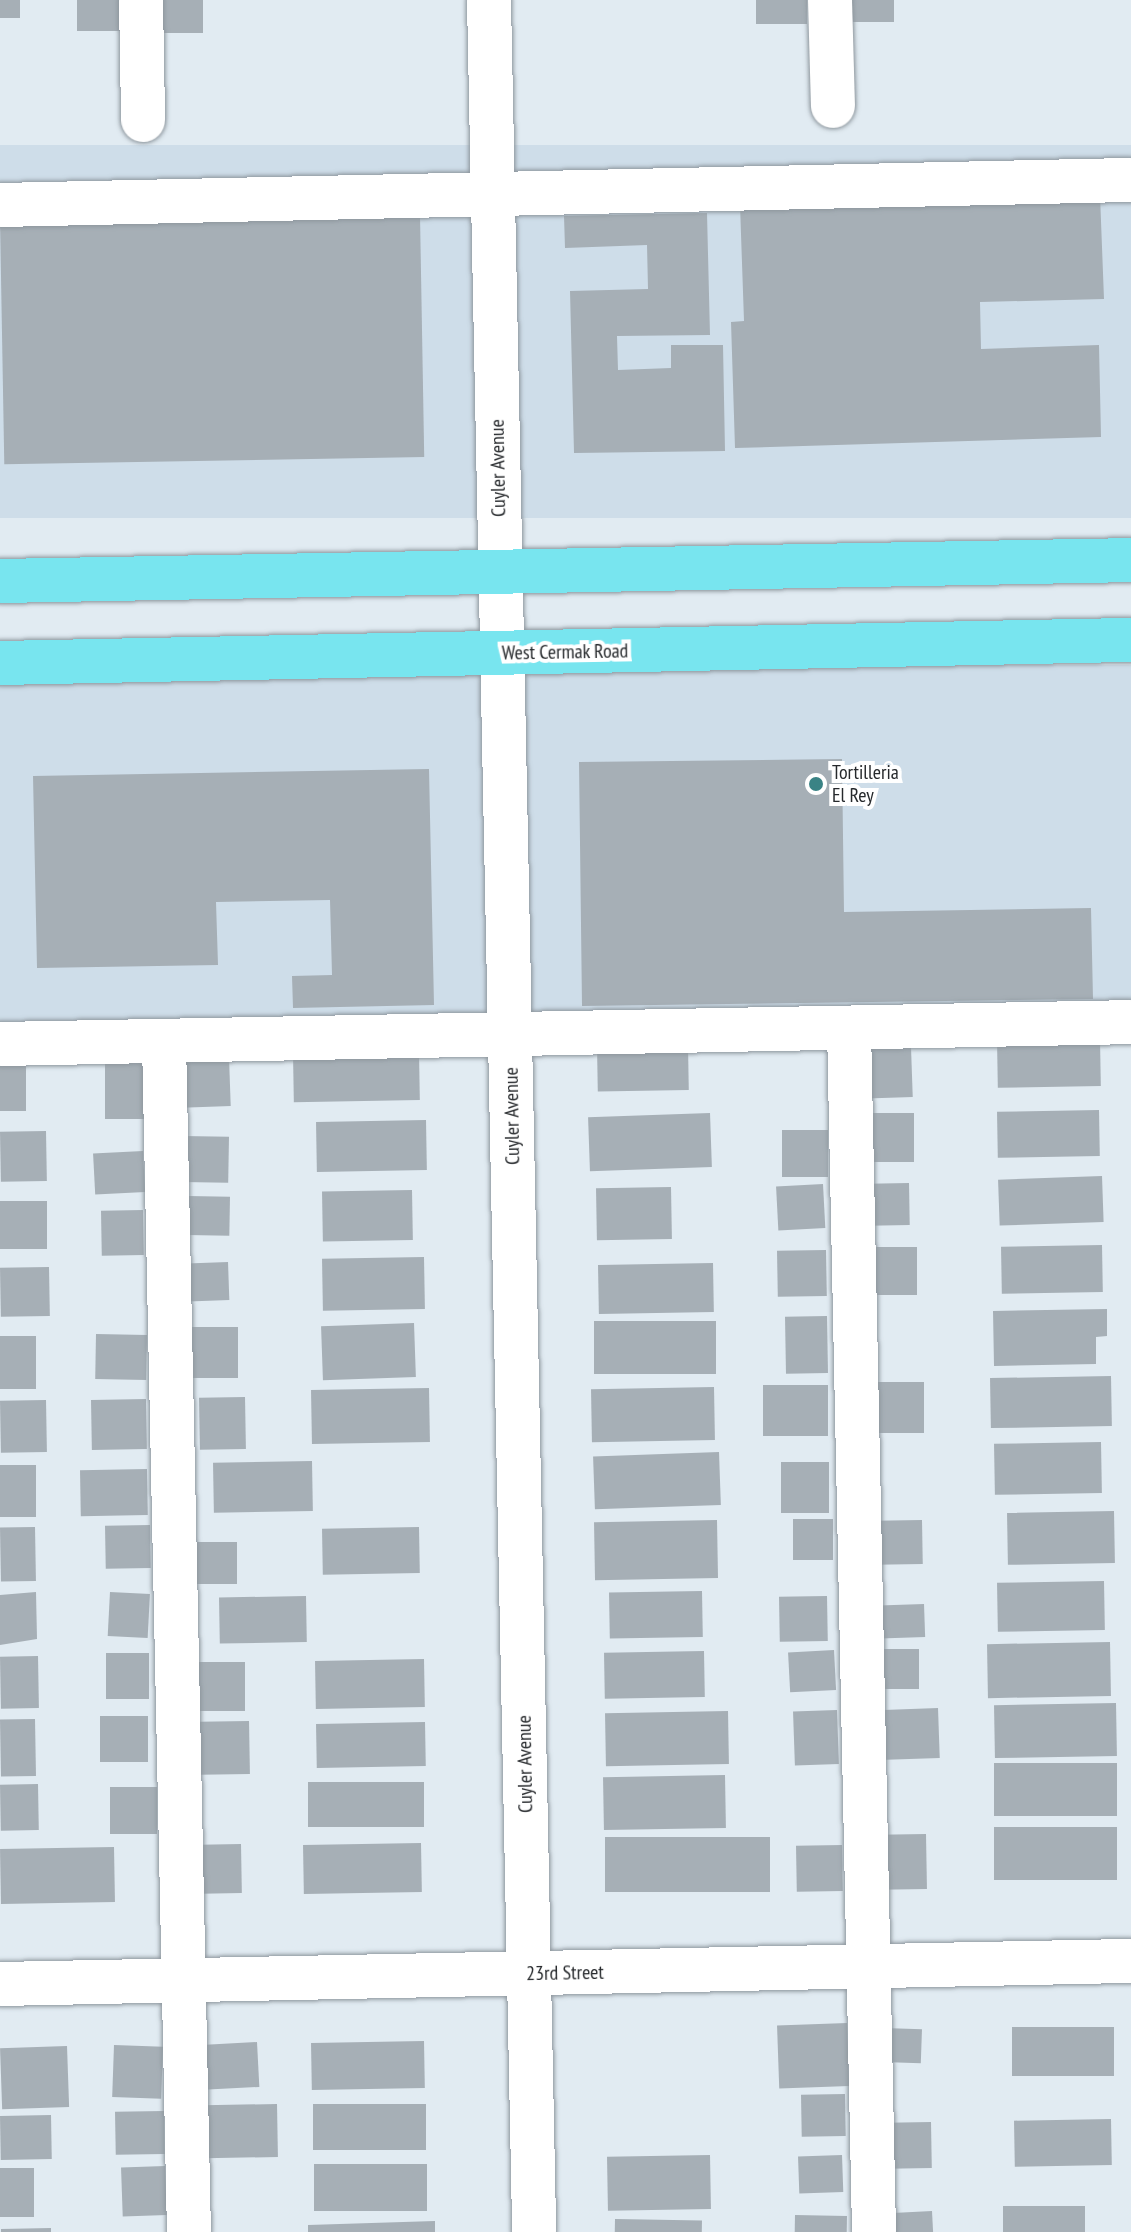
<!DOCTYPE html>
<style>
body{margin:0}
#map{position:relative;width:1131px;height:2232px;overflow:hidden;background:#e1ebf2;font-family:"PT Sans Narrow",sans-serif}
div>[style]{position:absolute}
.built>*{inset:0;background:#cedde9;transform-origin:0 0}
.building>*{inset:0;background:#a6afb6;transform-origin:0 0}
.roads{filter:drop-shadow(0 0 2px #8e979e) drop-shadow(0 0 2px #8e979e)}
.minor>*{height:44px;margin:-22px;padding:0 22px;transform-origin:22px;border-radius:22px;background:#fff}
.major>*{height:44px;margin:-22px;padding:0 22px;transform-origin:22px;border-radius:22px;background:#78e5ef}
.dots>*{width:22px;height:22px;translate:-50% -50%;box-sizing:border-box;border:4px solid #fff;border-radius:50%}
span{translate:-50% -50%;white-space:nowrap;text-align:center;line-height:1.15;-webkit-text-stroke:8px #fff;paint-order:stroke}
.street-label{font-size:20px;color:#26292c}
.poi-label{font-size:20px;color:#26292c}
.left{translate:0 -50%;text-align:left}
</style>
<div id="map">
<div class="built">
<i style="left:1131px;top:145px;width:373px;height:1131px;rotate:90deg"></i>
<i style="left:1131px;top:665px;width:374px;height:1131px;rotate:90deg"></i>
</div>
<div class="building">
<i style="left:0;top:0;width:20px;height:18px"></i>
<i style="left:77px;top:0;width:44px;height:31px"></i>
<i style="left:160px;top:0;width:43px;height:33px"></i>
<i style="left:756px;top:0;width:51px;height:24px"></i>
<i style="left:843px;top:0;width:51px;height:22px"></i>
<i style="clip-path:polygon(1100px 195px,1104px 299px,980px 302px,981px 349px,1099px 345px,1101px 437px,735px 448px,731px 322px,744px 321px,740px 205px)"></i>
<i style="clip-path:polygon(707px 213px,710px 335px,617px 336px,618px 370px,671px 368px,671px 345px,723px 345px,725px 451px,574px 453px,570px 291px,648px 289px,647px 245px,565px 248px,564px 216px)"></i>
<i style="left:420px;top:215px;width:242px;height:420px;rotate:89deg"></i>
<i style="clip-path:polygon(842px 759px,844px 912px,1091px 908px,1093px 999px,582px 1006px,579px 762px)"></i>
<i style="clip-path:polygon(429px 769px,434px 1005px,293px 1008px,292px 976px,332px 975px,330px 900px,216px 902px,218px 965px,37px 968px,33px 776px)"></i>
<i style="left:1100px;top:1039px;width:47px;height:103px;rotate:89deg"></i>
<i style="left:688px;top:1045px;width:45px;height:91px;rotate:89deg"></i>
<i style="left:911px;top:1047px;width:50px;height:46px;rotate:88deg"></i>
<i style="left:419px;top:1052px;width:48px;height:126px;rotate:89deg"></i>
<i style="left:229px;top:1057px;width:49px;height:49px;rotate:88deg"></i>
<i style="left:26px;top:1059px;width:52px;height:26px;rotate:90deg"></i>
<i style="left:105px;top:1062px;width:43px;height:57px"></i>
<i style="left:1099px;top:1110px;width:46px;height:102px;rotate:89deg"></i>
<i style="left:710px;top:1113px;width:54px;height:122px;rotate:88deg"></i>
<i style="left:867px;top:1113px;width:47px;height:49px"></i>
<i style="left:426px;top:1120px;width:50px;height:110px;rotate:89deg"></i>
<i style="left:782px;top:1130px;width:46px;height:47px"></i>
<i style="left:46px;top:1131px;width:50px;height:46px;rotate:89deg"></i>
<i style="left:183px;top:1136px;width:46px;height:46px;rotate:1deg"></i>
<i style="left:143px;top:1151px;width:41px;height:50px;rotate:87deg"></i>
<i style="left:1102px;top:1176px;width:46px;height:104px;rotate:88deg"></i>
<i style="left:909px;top:1183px;width:42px;height:41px;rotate:89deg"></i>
<i style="left:823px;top:1184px;width:44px;height:47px;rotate:87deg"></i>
<i style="left:671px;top:1187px;width:52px;height:75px;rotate:89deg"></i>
<i style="left:412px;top:1190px;width:50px;height:90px;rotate:89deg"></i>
<i style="left:188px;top:1196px;width:42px;height:39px;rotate:1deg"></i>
<i style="left:0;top:1201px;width:47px;height:48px"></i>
<i style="left:143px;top:1210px;width:45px;height:42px;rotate:89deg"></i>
<i style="left:1102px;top:1245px;width:47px;height:101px;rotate:89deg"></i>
<i style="left:871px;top:1247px;width:46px;height:48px"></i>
<i style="left:826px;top:1250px;width:46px;height:49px;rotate:89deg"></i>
<i style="left:424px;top:1257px;width:52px;height:102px;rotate:89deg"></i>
<i style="left:228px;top:1262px;width:38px;height:41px;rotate:88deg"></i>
<i style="left:713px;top:1263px;width:49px;height:115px;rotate:89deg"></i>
<i style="left:49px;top:1267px;width:49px;height:49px;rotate:89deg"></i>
<i style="clip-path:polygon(1107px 1309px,1107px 1336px,1096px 1337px,1096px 1364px,994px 1366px,993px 1311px)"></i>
<i style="left:827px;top:1316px;width:57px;height:42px;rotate:89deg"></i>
<i style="left:716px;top:1321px;width:53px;height:122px;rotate:90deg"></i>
<i style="left:414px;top:1323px;width:54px;height:93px;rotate:88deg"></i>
<i style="left:191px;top:1327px;width:47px;height:51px"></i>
<i style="left:96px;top:1334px;width:51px;height:45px;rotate:1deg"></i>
<i style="left:0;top:1336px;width:36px;height:53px"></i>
<i style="left:1111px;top:1376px;width:50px;height:121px;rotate:89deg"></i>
<i style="left:870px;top:1382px;width:54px;height:51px"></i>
<i style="left:763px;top:1385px;width:65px;height:51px"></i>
<i style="left:714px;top:1387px;width:53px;height:123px;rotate:89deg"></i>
<i style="left:429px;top:1388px;width:54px;height:118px;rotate:89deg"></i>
<i style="left:245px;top:1397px;width:52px;height:46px;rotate:89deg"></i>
<i style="left:146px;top:1399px;width:50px;height:55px;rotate:89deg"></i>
<i style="left:46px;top:1400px;width:52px;height:46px;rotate:89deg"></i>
<i style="left:1101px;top:1442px;width:51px;height:107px;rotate:89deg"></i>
<i style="left:719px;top:1452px;width:53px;height:126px;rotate:88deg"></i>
<i style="left:312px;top:1461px;width:50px;height:99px;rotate:89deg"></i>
<i style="left:781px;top:1462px;width:48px;height:51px"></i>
<i style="left:0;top:1465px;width:36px;height:52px"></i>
<i style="left:147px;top:1469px;width:46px;height:67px;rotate:89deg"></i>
<i style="left:1114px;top:1511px;width:52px;height:107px;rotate:89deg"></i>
<i style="left:793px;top:1519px;width:40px;height:41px"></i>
<i style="left:717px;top:1520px;width:58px;height:123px;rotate:89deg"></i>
<i style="left:922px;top:1520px;width:44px;height:47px;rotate:89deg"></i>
<i style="left:150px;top:1525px;width:43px;height:45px;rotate:89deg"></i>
<i style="left:35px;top:1527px;width:54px;height:35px;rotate:89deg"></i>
<i style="left:419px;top:1527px;width:46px;height:97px;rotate:89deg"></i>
<i style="left:196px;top:1542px;width:41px;height:42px"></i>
<i style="left:1104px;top:1581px;width:49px;height:107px;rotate:89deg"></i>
<i style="left:702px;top:1591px;width:46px;height:93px;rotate:89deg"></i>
<i style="clip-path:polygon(36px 1592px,37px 1639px,0 1645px,0 1595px)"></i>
<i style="left:110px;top:1592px;width:40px;height:44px;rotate:3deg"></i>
<i style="left:306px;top:1596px;width:46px;height:87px;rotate:89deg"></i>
<i style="left:827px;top:1596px;width:45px;height:48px;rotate:89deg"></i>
<i style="left:924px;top:1604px;width:33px;height:45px;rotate:88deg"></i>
<i style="left:1110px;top:1642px;width:54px;height:123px;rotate:89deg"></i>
<i style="left:880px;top:1649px;width:39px;height:40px"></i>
<i style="left:834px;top:1650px;width:40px;height:46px;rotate:87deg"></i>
<i style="left:704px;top:1651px;width:46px;height:100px;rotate:89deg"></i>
<i style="left:106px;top:1653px;width:43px;height:46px"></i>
<i style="left:38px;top:1656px;width:52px;height:38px;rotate:89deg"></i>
<i style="left:424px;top:1659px;width:48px;height:109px;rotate:89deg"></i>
<i style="left:196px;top:1662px;width:49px;height:49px"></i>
<i style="left:1116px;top:1703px;width:53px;height:122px;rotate:89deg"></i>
<i style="left:938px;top:1708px;width:50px;height:61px;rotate:88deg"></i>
<i style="left:837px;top:1710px;width:54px;height:44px;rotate:88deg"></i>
<i style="left:728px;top:1711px;width:53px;height:123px;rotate:89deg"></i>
<i style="left:148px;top:1716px;width:46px;height:48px;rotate:90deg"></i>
<i style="left:35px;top:1719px;width:57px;height:35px;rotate:89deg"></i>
<i style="left:249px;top:1721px;width:53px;height:50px;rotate:89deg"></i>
<i style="left:425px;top:1722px;width:44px;height:109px;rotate:89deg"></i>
<i style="left:1117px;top:1763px;width:53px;height:123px;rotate:90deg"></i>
<i style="left:725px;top:1775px;width:53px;height:122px;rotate:89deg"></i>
<i style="left:424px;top:1782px;width:45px;height:116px;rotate:90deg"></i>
<i style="left:38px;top:1784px;width:46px;height:38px;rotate:89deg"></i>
<i style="left:110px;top:1787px;width:47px;height:47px"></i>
<i style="left:1117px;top:1827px;width:53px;height:123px;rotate:90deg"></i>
<i style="left:926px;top:1834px;width:55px;height:48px;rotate:89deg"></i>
<i style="left:770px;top:1837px;width:55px;height:165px;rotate:90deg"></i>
<i style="left:421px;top:1843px;width:49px;height:118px;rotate:89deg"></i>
<i style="left:241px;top:1844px;width:49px;height:41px;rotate:89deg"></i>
<i style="left:842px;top:1845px;width:46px;height:46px;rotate:89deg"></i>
<i style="left:114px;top:1847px;width:55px;height:114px;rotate:89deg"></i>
<i style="left:847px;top:2023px;width:63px;height:70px;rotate:88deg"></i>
<i style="left:1114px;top:2027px;width:49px;height:102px;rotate:90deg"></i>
<i style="left:884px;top:2028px;width:38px;height:34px;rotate:2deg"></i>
<i style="left:424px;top:2041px;width:47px;height:113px;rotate:89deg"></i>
<i style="left:257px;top:2042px;width:45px;height:56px;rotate:87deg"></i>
<i style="left:114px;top:2045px;width:49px;height:52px;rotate:2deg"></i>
<i style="left:67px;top:2046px;width:61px;height:67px;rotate:88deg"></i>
<i style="left:845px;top:2094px;width:42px;height:44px;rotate:89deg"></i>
<i style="left:277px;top:2104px;width:53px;height:73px;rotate:89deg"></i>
<i style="left:426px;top:2104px;width:46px;height:113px;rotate:90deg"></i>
<i style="left:164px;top:2111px;width:43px;height:49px;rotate:89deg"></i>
<i style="left:51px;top:2115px;width:44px;height:51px;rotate:89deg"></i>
<i style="left:1111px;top:2119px;width:46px;height:97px;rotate:89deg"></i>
<i style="left:931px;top:2122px;width:46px;height:44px;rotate:89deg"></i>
<i style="left:710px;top:2155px;width:54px;height:103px;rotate:89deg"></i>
<i style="left:842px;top:2155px;width:37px;height:44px;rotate:88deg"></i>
<i style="left:427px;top:2164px;width:47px;height:113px;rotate:90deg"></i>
<i style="left:165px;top:2166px;width:49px;height:44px;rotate:88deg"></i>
<i style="left:0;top:2168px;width:34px;height:49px"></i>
<i style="left:1085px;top:2206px;width:26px;height:82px;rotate:90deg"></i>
<i style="left:932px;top:2211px;width:21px;height:44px;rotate:87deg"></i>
<i style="left:795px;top:2215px;width:52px;height:17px;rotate:1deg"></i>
<i style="left:615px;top:2219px;width:87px;height:13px;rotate:1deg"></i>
<i style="clip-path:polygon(435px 2221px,435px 2232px,308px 2232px,308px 2225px)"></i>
<i style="clip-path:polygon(51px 2228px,51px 2232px,1px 2232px,1px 2229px)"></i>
</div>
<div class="roads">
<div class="minor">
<i style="left:141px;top:0;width:120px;rotate:89deg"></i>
<i style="left:489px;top:0;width:2232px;rotate:88.84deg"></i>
<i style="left:830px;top:0;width:106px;rotate:88.4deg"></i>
<i style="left:0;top:205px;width:1131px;rotate:-1.27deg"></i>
<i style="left:849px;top:1028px;width:1204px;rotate:88.81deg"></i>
<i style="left:164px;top:1041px;width:1191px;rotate:88.8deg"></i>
<i style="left:0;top:1044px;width:1131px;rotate:-1.11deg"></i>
<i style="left:0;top:1984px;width:1131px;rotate:-1.17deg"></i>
</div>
<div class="major">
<i style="left:0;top:581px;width:1131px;rotate:-1.06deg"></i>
<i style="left:0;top:663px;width:1131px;rotate:-1.17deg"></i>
</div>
</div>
<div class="dots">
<i style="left:816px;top:784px;background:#3a8385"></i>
</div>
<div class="street-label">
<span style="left:498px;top:468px;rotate:-91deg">Cuyler Avenue</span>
<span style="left:565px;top:652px;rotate:-1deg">West Cermak Road</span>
<span style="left:512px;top:1116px;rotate:-91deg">Cuyler Avenue</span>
<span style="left:525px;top:1764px;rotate:-91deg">Cuyler Avenue</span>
<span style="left:565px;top:1973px;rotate:-1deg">23rd Street</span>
</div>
<div class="poi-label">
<span class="left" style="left:832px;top:784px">Tortilleria<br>El Rey</span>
</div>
</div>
